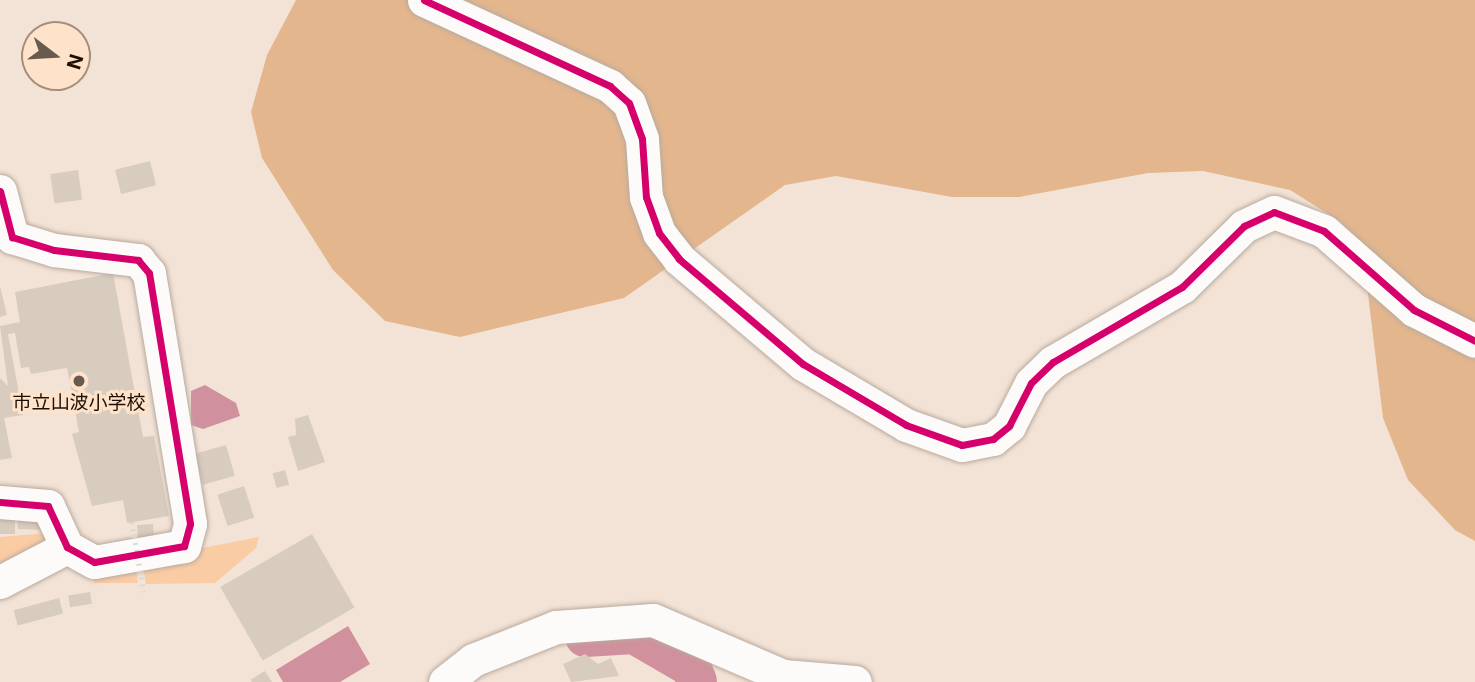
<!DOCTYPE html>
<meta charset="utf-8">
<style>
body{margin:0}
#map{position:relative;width:1475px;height:682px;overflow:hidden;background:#f3e3d6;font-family:Inter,"Noto Sans JP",sans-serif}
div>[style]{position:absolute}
.green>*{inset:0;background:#facca4}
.forest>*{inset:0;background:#e3b68e}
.water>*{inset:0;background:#d1909d}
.river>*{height:40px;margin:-20px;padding:0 20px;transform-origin:20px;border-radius:20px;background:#d1909d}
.building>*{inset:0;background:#d8ccbf;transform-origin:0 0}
.roads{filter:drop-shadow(0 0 2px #b8aa9f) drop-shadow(0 0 2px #b8aa9f)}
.minor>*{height:33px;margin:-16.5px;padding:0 16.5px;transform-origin:16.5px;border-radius:16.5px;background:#fdfbf9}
.path-bridge>*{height:4.5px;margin-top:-2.25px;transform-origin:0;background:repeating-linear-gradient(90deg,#ddd8d4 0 2px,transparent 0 7px)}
.cycleway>*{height:7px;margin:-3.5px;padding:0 3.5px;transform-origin:3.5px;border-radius:3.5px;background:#d6006c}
.dots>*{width:19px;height:19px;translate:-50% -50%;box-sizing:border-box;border:4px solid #ffe2ca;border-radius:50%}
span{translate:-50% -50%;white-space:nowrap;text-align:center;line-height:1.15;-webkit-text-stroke:6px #ffe2ca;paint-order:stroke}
.poi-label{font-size:19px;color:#1d1106}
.north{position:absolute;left:21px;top:21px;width:70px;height:70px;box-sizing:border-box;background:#ffe2ca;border:2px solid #a58e7c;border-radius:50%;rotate:107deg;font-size:19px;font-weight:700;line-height:28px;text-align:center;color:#1d1106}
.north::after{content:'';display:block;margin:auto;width:24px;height:32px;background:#685a4f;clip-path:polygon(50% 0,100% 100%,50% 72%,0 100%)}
</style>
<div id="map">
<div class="green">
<i style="clip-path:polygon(49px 533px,47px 547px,0 571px,0 537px)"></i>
<i style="clip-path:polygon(259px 537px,256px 548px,215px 583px,146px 584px,142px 560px)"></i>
<i style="clip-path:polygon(134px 560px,138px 583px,94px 583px,92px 567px)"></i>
</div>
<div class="forest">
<i style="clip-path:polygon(296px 0,1475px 0,1475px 541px,1455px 530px,1408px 480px,1383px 418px,1363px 253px,1341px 222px,1290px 190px,1203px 171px,1148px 173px,1019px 197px,952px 197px,836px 176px,785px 185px,624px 298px,460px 337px,385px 321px,333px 270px,262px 158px,251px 112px,267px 55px)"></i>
</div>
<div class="water">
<i style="clip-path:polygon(205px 385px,236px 403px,240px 416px,203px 429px,191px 425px,191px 391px)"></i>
<i style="clip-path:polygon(348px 626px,370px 664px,340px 682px,283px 682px,276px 670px)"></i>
</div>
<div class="river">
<i style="left:585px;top:637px;width:49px;rotate:-3.5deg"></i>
<i style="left:634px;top:634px;width:66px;rotate:30.1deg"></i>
<i style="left:691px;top:667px;width:15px;rotate:67deg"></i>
</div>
<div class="building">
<i style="left:150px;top:161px;width:25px;height:36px;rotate:76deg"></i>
<i style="left:78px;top:170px;width:30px;height:28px;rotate:82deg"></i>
<i style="clip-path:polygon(113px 273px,143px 437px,154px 436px,169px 516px,127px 523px,123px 500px,92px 506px,72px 434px,79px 432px,67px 368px,31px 374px,29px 367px,21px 368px,15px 333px,8px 334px,23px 415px,4px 418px,12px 458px,0 460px,0 378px,8px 386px,0 326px,20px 322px,15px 292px)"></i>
<i style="clip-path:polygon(0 286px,7px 315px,0 317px)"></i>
<i style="clip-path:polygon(308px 415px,325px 462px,298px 471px,288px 437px,296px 435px,295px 419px)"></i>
<i style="left:226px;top:445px;width:32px;height:33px;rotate:74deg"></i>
<i style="left:285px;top:470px;width:15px;height:13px;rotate:74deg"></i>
<i style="left:244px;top:486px;width:33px;height:28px;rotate:72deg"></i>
<i style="left:0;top:518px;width:15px;height:16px"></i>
<i style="left:18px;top:518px;width:23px;height:11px;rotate:2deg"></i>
<i style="left:153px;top:524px;width:15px;height:16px;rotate:86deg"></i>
<i style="left:312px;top:534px;width:85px;height:106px;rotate:60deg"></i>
<i style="left:90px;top:592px;width:12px;height:22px;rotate:81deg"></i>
<i style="left:59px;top:598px;width:16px;height:47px;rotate:75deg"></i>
<i style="clip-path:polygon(585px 654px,598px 664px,611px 658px,619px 676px,571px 682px,563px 664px)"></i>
<i style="clip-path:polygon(265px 671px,272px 682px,252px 682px,250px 680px)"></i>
</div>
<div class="roads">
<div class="minor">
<i style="left:424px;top:0;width:205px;rotate:24.8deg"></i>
<i style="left:610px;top:86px;width:25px;rotate:42deg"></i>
<i style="left:629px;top:103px;width:38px;rotate:70deg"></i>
<i style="left:642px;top:139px;width:58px;rotate:86.1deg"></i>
<i style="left:646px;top:197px;width:38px;rotate:70deg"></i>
<i style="left:659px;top:233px;width:33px;rotate:52deg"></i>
<i style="left:679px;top:259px;width:162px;rotate:40.3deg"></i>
<i style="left:803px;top:364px;width:120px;rotate:30.6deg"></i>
<i style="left:906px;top:425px;width:59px;rotate:19.7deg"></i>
<i style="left:962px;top:445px;width:32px;rotate:-11deg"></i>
<i style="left:993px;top:439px;width:21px;rotate:-39deg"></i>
<i style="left:1009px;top:426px;width:48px;rotate:-62.9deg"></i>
<i style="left:1031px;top:383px;width:30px;rotate:-44deg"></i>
<i style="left:1053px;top:362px;width:149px;rotate:-30.2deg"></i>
<i style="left:1182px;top:287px;width:87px;rotate:-44.5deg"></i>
<i style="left:1244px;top:226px;width:33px;rotate:-25deg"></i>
<i style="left:1274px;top:212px;width:53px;rotate:20.8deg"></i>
<i style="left:1324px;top:231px;width:120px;rotate:41.3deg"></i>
<i style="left:1414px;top:310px;width:68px;rotate:26.9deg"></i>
<i style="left:0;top:191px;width:48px;rotate:75.4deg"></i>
<i style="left:12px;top:237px;width:44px;rotate:17.2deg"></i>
<i style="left:54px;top:250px;width:85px;rotate:6.8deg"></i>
<i style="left:138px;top:260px;width:17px;rotate:50deg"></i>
<i style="left:149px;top:273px;width:254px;rotate:80.7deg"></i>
<i style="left:190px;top:524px;width:23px;rotate:105deg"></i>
<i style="left:184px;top:546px;width:91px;rotate:169.9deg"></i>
<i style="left:94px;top:562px;width:31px;rotate:-151deg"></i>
<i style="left:67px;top:547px;width:45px;rotate:-114.9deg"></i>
<i style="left:48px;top:506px;width:48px;rotate:-175.2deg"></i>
<i style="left:0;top:582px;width:76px;rotate:-27.6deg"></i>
<i style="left:445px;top:682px;width:36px;rotate:-38deg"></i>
<i style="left:473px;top:660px;width:89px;rotate:-21.7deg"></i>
<i style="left:556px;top:627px;width:97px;rotate:-4.1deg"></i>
<i style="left:653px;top:620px;width:142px;rotate:23.3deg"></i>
<i style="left:783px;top:676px;width:72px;rotate:4.8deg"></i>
</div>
</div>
<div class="path-bridge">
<i style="left:132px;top:522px;width:71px;rotate:80.3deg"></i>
</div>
<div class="cycleway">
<i style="left:424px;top:0;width:205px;rotate:24.8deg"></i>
<i style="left:610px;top:86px;width:25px;rotate:42deg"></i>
<i style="left:629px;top:103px;width:38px;rotate:70deg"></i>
<i style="left:642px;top:139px;width:58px;rotate:86.1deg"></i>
<i style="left:646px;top:197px;width:38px;rotate:70deg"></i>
<i style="left:659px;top:233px;width:33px;rotate:52deg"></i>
<i style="left:679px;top:259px;width:162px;rotate:40.3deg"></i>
<i style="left:803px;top:364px;width:120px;rotate:30.6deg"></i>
<i style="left:906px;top:425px;width:59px;rotate:19.7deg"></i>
<i style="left:962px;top:445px;width:32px;rotate:-11deg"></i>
<i style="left:993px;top:439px;width:21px;rotate:-39deg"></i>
<i style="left:1009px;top:426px;width:48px;rotate:-62.9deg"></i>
<i style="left:1031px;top:383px;width:30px;rotate:-44deg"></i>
<i style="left:1053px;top:362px;width:149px;rotate:-30.2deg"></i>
<i style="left:1182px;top:287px;width:87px;rotate:-44.5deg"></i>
<i style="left:1244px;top:226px;width:33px;rotate:-25deg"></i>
<i style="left:1274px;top:212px;width:53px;rotate:20.8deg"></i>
<i style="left:1324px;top:231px;width:120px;rotate:41.3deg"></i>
<i style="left:1414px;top:310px;width:68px;rotate:26.9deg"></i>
<i style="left:0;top:191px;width:48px;rotate:75.4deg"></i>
<i style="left:12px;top:237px;width:44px;rotate:17.2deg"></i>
<i style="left:54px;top:250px;width:85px;rotate:6.8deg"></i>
<i style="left:138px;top:260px;width:17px;rotate:50deg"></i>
<i style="left:149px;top:273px;width:254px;rotate:80.7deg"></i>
<i style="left:190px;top:524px;width:23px;rotate:105deg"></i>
<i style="left:184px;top:546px;width:91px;rotate:169.9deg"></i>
<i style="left:94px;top:562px;width:31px;rotate:-151deg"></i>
<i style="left:67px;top:547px;width:45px;rotate:-114.9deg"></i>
<i style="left:48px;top:506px;width:48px;rotate:-175.2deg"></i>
</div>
<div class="dots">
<i style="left:79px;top:381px;background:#685a4f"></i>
</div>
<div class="poi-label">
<span style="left:79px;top:403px">市立山波小学校</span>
</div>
<div class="north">N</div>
</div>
